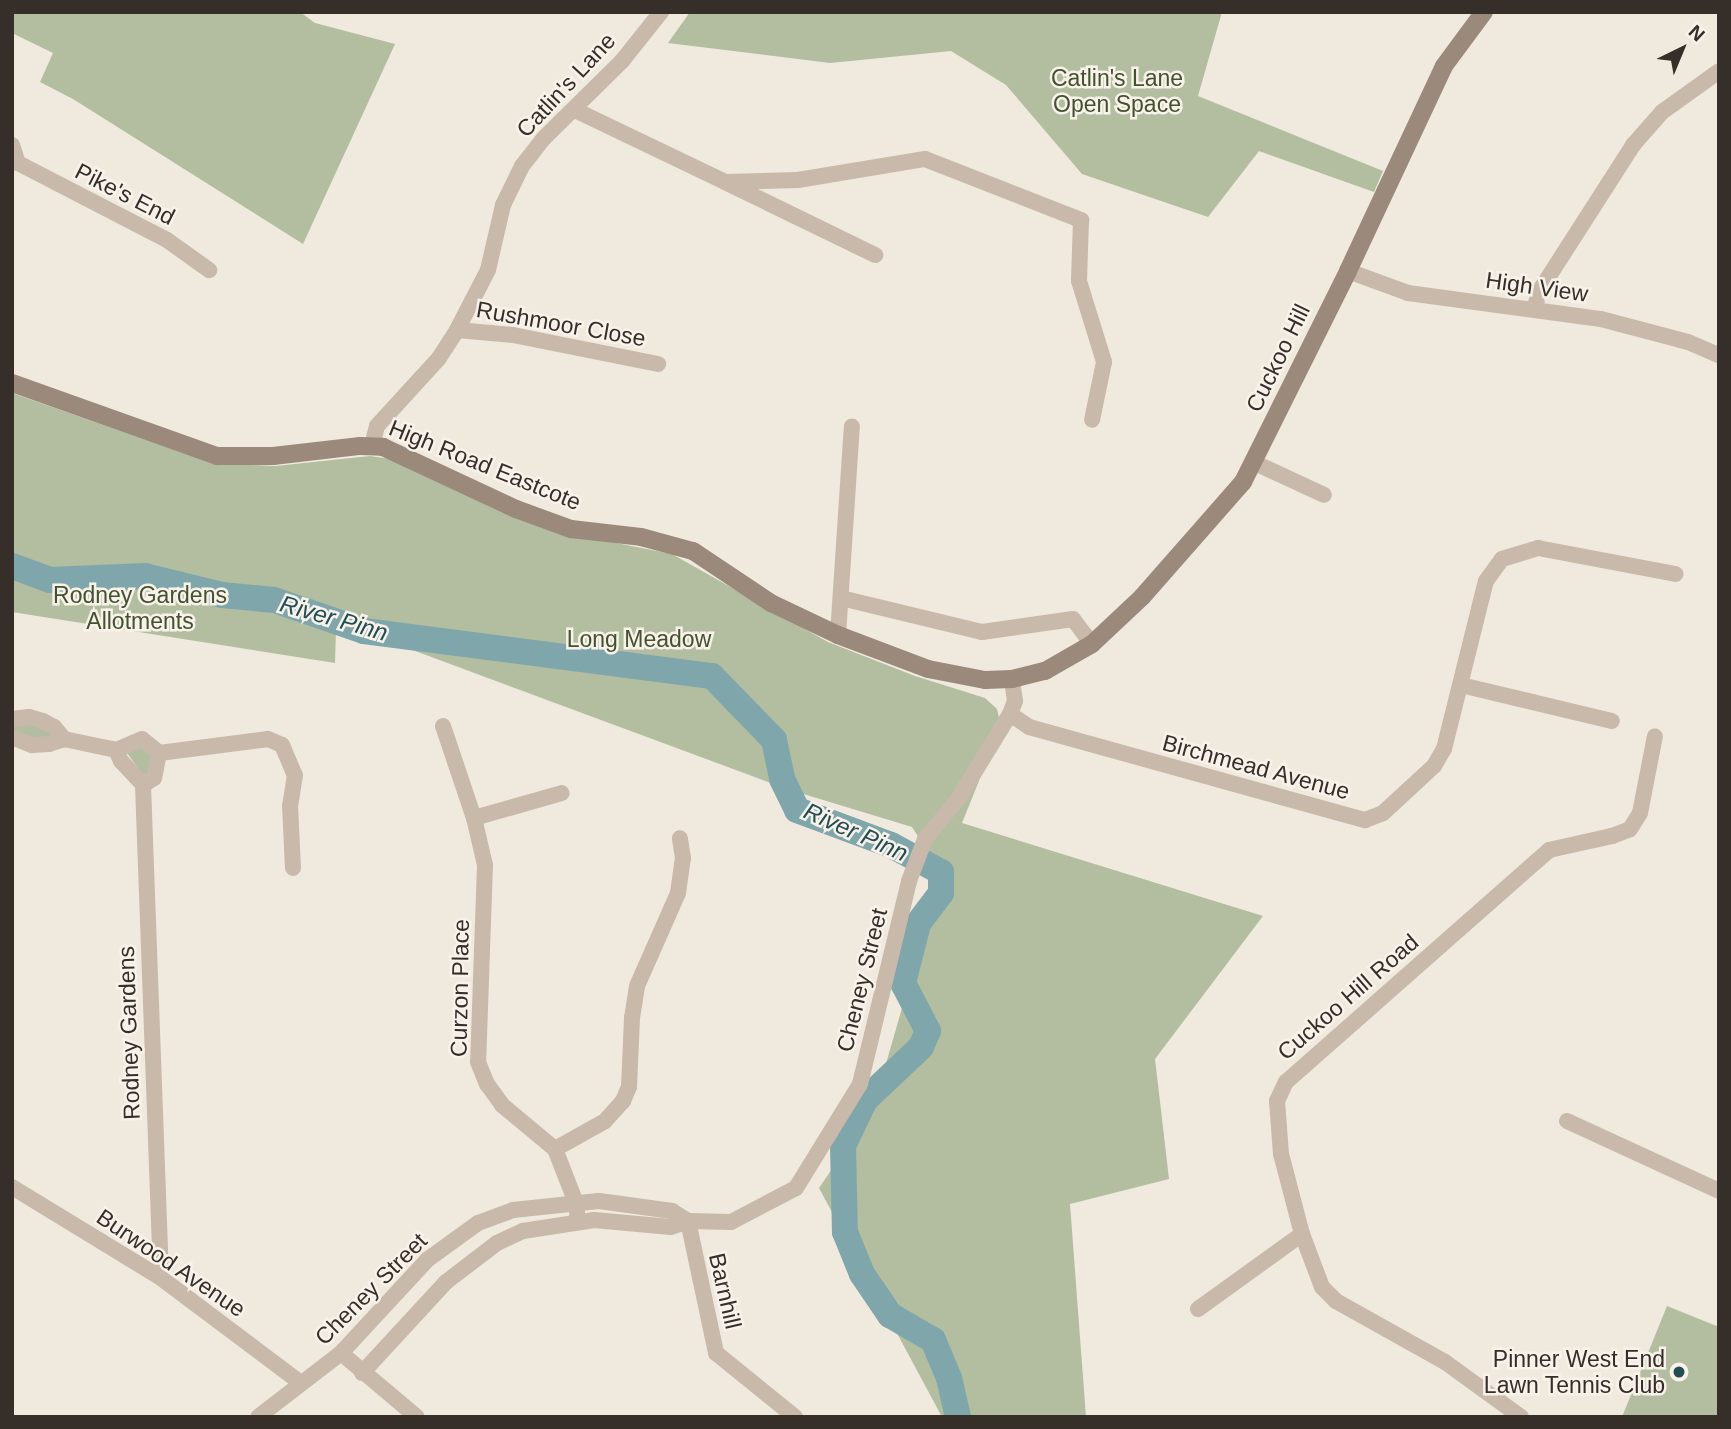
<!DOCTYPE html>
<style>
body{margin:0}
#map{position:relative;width:1731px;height:1429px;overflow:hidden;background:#f0e9de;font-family:Arial,sans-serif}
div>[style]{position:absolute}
.green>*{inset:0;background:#b2be9f}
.river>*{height:26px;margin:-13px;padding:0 13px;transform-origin:13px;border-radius:13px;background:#7fa7ab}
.street>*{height:16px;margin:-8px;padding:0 8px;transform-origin:8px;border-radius:8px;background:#c8b9aa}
.secondary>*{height:18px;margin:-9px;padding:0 9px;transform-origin:9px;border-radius:9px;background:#9b897c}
.dots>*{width:19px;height:19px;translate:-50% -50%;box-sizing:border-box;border:4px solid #f8f2ea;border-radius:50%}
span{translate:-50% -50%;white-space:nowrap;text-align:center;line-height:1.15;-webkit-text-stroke:5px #f8f2ea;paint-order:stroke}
.park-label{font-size:23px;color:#43522f}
.street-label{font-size:23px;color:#362e29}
.poi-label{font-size:23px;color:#362e29}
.right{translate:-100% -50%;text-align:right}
.water-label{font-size:24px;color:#224e54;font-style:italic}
.frame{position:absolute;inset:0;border:14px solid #362e29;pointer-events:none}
.north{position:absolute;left:1647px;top:14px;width:70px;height:70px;-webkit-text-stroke:5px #f8f2ea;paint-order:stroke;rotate:43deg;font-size:19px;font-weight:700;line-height:28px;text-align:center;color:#362e29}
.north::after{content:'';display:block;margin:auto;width:24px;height:32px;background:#362e29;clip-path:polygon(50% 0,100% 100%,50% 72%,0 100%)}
</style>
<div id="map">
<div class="green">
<i style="clip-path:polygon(12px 12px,300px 12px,315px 23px,395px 44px,303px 244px,73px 99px,40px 82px,53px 53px,12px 33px)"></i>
<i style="clip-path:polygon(690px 12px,1222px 12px,1198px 96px,1383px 171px,1374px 192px,1259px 151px,1208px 217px,1082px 174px,1006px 85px,951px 51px,830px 63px,668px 43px)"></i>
<i style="clip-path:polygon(12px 393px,180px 452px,229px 464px,276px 466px,370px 456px,397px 460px,581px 536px,672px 554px,828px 642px,915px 676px,985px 698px,997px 709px,1001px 726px,962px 823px,1263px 916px,1155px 1059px,1169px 1179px,1070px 1204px,1086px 1417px,942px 1417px,819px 1188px,873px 1109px,941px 872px,912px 827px,787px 789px,348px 626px,239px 604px,336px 631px,335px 663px,12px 612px,12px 576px,46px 584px,137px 583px,78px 571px,12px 567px)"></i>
<i style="clip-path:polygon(17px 722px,50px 729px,57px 737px,48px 742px,12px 733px,12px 723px)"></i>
<i style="clip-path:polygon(141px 746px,154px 757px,149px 775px,142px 774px,127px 753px)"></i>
<i style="clip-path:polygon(1667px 1306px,1719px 1327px,1719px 1417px,1622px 1417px)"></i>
</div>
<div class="river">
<i style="left:12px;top:566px;width:40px;rotate:20.2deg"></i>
<i style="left:50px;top:580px;width:95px;rotate:-2.4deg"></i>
<i style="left:145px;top:576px;width:79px;rotate:13.9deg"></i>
<i style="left:222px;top:595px;width:52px;rotate:5.5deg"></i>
<i style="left:274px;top:600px;width:95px;rotate:19deg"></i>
<i style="left:364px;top:631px;width:351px;rotate:7.4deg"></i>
<i style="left:712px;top:676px;width:89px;rotate:45.9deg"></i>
<i style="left:774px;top:740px;width:40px;rotate:78deg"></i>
<i style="left:782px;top:779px;width:34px;rotate:64deg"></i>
<i style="left:797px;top:810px;width:100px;rotate:20.4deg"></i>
<i style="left:891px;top:845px;width:57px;rotate:28.4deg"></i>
<i style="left:941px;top:872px;width:21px;rotate:90deg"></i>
<i style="left:941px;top:893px;width:39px;rotate:127deg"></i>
<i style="left:918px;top:924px;width:61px;rotate:104.3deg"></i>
<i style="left:903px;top:983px;width:54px;rotate:62.5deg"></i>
<i style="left:928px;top:1031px;width:17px;rotate:114deg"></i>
<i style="left:921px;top:1047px;width:77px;rotate:136.6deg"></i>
<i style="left:865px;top:1100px;width:51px;rotate:115.6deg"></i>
<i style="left:843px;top:1146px;width:86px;rotate:88.7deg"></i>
<i style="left:845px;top:1232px;width:45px;rotate:68deg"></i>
<i style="left:862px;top:1274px;width:50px;rotate:55.7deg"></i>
<i style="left:890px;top:1315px;width:50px;rotate:30.2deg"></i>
<i style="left:933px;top:1340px;width:41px;rotate:67.2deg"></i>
<i style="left:949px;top:1378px;width:40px;rotate:77deg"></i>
</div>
<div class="street">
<i style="left:575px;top:110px;width:166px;rotate:25.6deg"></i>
<i style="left:725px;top:182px;width:73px;rotate:-1.6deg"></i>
<i style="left:798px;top:180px;width:129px;rotate:-9.4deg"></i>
<i style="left:925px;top:159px;width:168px;rotate:21.4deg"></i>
<i style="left:1081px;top:220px;width:61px;rotate:91.9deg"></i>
<i style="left:1079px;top:281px;width:85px;rotate:72.8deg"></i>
<i style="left:1104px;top:362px;width:59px;rotate:101.7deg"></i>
<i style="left:12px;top:145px;width:19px;rotate:72deg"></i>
<i style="left:18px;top:163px;width:168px;rotate:27.3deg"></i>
<i style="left:167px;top:240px;width:52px;rotate:35.5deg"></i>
<i style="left:727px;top:183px;width:165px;rotate:25.9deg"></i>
<i style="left:1348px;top:271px;width:64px;rotate:20.1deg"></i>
<i style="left:1408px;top:293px;width:195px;rotate:7.7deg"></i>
<i style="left:1601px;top:319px;width:90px;rotate:14.8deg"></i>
<i style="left:1688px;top:342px;width:34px;rotate:23deg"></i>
<i style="left:1534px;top:308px;width:22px;rotate:-69deg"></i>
<i style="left:1542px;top:287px;width:169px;rotate:-57.3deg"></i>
<i style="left:1633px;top:145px;width:44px;rotate:-48.7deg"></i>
<i style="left:1662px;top:112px;width:70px;rotate:-35.7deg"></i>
<i style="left:457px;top:330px;width:56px;rotate:5.1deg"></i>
<i style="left:513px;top:335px;width:148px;rotate:11.3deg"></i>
<i style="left:372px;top:445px;width:20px;rotate:-75deg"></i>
<i style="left:377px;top:426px;width:92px;rotate:-47.6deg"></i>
<i style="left:439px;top:358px;width:33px;rotate:-57deg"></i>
<i style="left:457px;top:330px;width:68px;rotate:-62.7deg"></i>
<i style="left:488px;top:270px;width:67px;rotate:-77deg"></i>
<i style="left:503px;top:205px;width:43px;rotate:-64deg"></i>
<i style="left:522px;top:166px;width:37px;rotate:-52deg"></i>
<i style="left:545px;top:137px;width:108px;rotate:-44.6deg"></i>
<i style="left:622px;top:61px;width:63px;rotate:-51.5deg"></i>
<i style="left:1253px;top:462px;width:78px;rotate:24.9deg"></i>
<i style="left:841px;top:598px;width:145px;rotate:13.6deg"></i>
<i style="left:982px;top:632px;width:92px;rotate:-8.1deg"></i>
<i style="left:1073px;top:619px;width:31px;rotate:53deg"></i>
<i style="left:838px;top:635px;width:209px;rotate:-86.2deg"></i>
<i style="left:1461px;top:685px;width:155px;rotate:13.4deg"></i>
<i style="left:1010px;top:714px;width:23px;rotate:34deg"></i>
<i style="left:1029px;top:727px;width:349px;rotate:15.5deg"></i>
<i style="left:1365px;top:820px;width:19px;rotate:-21deg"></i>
<i style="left:1383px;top:813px;width:69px;rotate:-42.7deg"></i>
<i style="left:1434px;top:766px;width:20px;rotate:-60deg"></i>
<i style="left:1444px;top:749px;width:173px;rotate:-76deg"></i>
<i style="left:1486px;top:581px;width:27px;rotate:-54deg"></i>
<i style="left:1502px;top:559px;width:38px;rotate:-17deg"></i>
<i style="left:1538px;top:548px;width:140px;rotate:10.7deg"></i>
<i style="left:12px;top:719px;width:17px;rotate:-7deg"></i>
<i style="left:29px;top:717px;width:15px;rotate:16deg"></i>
<i style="left:43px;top:721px;width:13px;rotate:29deg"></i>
<i style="left:54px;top:727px;width:16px;rotate:50deg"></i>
<i style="left:443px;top:726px;width:97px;rotate:71.4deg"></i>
<i style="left:474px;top:818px;width:48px;rotate:76.8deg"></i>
<i style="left:485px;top:865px;width:197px;rotate:92deg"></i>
<i style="left:478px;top:1062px;width:24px;rotate:68deg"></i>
<i style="left:487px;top:1084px;width:26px;rotate:54deg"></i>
<i style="left:502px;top:1105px;width:69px;rotate:39.7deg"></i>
<i style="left:555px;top:1149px;width:58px;rotate:68.7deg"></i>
<i style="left:576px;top:1203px;width:19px;rotate:84deg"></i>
<i style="left:12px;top:737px;width:22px;rotate:22deg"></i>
<i style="left:32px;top:745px;width:17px;rotate:-3deg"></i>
<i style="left:49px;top:744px;width:16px;rotate:-18deg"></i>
<i style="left:64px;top:739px;width:53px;rotate:11.9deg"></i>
<i style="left:116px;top:750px;width:12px;rotate:66deg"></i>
<i style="left:121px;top:761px;width:33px;rotate:47deg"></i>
<i style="left:143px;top:785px;width:493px;rotate:87.9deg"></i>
<i style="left:116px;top:750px;width:28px;rotate:-23deg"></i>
<i style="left:142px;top:739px;width:22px;rotate:39deg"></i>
<i style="left:159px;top:753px;width:25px;rotate:101deg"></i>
<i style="left:154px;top:778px;width:13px;rotate:148deg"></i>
<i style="left:159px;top:753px;width:110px;rotate:-7.3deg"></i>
<i style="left:268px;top:739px;width:15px;rotate:23deg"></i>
<i style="left:282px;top:745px;width:33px;rotate:67deg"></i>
<i style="left:295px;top:775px;width:30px;rotate:99deg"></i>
<i style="left:290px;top:805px;width:63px;rotate:87.3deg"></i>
<i style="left:474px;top:818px;width:91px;rotate:-15.9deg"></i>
<i style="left:1567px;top:1121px;width:167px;rotate:24.7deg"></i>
<i style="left:555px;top:1149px;width:57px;rotate:-29.2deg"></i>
<i style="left:605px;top:1121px;width:27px;rotate:-48deg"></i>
<i style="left:623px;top:1101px;width:15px;rotate:-67deg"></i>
<i style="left:629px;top:1087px;width:69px;rotate:-87.5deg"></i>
<i style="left:632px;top:1018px;width:32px;rotate:-81deg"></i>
<i style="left:637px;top:986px;width:102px;rotate:-66.2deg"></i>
<i style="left:678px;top:893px;width:35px;rotate:-82deg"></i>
<i style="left:683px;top:858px;width:20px;rotate:-99deg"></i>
<i style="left:12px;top:1187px;width:175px;rotate:31.4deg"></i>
<i style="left:161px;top:1278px;width:175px;rotate:36.9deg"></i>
<i style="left:688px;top:1221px;width:135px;rotate:78deg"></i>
<i style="left:716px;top:1353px;width:102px;rotate:39deg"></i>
<i style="left:1198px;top:1309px;width:128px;rotate:-35.8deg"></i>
<i style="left:341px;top:1353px;width:99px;rotate:40.1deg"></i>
<i style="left:362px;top:1373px;width:124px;rotate:-47.3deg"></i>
<i style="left:446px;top:1282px;width:64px;rotate:-37.4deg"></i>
<i style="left:497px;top:1243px;width:29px;rotate:-25deg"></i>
<i style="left:523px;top:1231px;width:72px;rotate:-8.8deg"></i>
<i style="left:594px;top:1220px;width:77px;rotate:5.2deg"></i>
<i style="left:671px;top:1227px;width:18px;rotate:-19deg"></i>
<i style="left:688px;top:1221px;width:43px;rotate:1.3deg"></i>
<i style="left:731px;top:1222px;width:73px;rotate:-27.6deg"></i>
<i style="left:796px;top:1188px;width:122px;rotate:-58.4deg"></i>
<i style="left:860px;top:1084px;width:209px;rotate:-76.4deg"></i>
<i style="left:909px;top:881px;width:45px;rotate:-69.1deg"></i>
<i style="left:925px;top:839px;width:52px;rotate:-50.5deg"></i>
<i style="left:958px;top:799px;width:100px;rotate:-58.5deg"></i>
<i style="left:1010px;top:714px;width:14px;rotate:-69deg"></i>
<i style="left:1015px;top:701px;width:22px;rotate:-98deg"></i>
<i style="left:258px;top:1417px;width:105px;rotate:-37.6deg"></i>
<i style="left:341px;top:1353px;width:127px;rotate:-47.2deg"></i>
<i style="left:427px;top:1260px;width:63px;rotate:-36deg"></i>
<i style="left:478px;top:1223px;width:37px;rotate:-20deg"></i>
<i style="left:513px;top:1210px;width:86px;rotate:-6deg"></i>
<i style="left:599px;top:1201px;width:74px;rotate:7.8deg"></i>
<i style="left:672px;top:1211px;width:19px;rotate:32deg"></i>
<i style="left:1521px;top:1417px;width:94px;rotate:-144.1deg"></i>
<i style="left:1445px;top:1362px;width:125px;rotate:-150.8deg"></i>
<i style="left:1336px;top:1301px;width:20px;rotate:-135deg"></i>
<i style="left:1322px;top:1287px;width:57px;rotate:-110.7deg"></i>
<i style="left:1302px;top:1234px;width:83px;rotate:-104.7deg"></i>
<i style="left:1281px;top:1154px;width:53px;rotate:-94.3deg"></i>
<i style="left:1277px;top:1101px;width:21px;rotate:-65deg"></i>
<i style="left:1286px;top:1082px;width:351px;rotate:-41.4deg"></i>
<i style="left:1549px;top:850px;width:65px;rotate:-12.5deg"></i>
<i style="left:1612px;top:836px;width:19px;rotate:-21deg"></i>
<i style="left:1630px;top:829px;width:19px;rotate:-58deg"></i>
<i style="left:1640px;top:813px;width:78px;rotate:-79deg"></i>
</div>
<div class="secondary">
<i style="left:12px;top:383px;width:218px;rotate:19.6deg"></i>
<i style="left:217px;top:456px;width:56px"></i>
<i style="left:273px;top:456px;width:88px;rotate:-6.6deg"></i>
<i style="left:360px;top:446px;width:23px;rotate:2deg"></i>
<i style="left:383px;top:447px;width:147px;rotate:25deg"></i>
<i style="left:516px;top:509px;width:59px;rotate:20deg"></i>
<i style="left:571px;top:529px;width:70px;rotate:6.5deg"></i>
<i style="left:641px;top:537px;width:54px;rotate:15.1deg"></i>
<i style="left:693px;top:551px;width:94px;rotate:33.7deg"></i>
<i style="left:771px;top:603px;width:74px;rotate:25.5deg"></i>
<i style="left:838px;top:635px;width:96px;rotate:20.7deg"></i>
<i style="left:928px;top:669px;width:58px;rotate:10.9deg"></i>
<i style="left:985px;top:680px;width:27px;rotate:-2deg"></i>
<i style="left:1012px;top:679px;width:34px;rotate:-14deg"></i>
<i style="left:1045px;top:671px;width:54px;rotate:-29.9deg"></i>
<i style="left:1092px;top:644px;width:69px;rotate:-43.2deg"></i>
<i style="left:1142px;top:597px;width:153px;rotate:-48.7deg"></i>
<i style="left:1243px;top:482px;width:236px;rotate:-63.5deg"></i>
<i style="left:1348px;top:271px;width:226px;rotate:-64.9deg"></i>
<i style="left:1444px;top:66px;width:67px;rotate:-53.5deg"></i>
</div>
<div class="dots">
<i style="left:1679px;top:1372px;background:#224e54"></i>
</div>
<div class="park-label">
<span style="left:1117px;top:91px">Catlin's Lane<br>Open Space</span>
<span style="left:140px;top:608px">Rodney Gardens<br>Allotments</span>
<span style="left:639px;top:639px">Long Meadow</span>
</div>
<div class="street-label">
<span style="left:566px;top:85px;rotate:-47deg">Catlin's Lane</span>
<span style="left:125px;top:194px;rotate:27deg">Pike's End</span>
<span style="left:1537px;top:287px;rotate:8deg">High View</span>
<span style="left:561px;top:324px;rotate:10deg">Rushmoor Close</span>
<span style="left:1278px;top:358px;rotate:-64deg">Cuckoo Hill</span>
<span style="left:485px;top:465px;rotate:22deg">High Road Eastcote</span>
<span style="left:1256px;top:767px;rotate:15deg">Birchmead Avenue</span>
<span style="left:862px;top:980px;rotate:-76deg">Cheney Street</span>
<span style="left:460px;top:988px;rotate:-89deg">Curzon Place</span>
<span style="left:1348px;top:997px;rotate:-41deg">Cuckoo Hill Road</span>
<span style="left:129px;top:1033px;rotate:-92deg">Rodney Gardens</span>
<span style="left:171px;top:1263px;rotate:34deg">Burwood Avenue</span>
<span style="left:371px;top:1289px;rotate:-45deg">Cheney Street</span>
<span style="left:725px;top:1291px;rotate:77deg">Barnhill</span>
</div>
<div class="poi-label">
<span class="right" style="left:1665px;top:1372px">Pinner West End<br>Lawn Tennis Club</span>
</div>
<div class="water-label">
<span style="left:334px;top:618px;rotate:16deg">River Pinn</span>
<span style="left:856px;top:832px;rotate:24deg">River Pinn</span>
</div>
<div class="frame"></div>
<div class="north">N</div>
</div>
